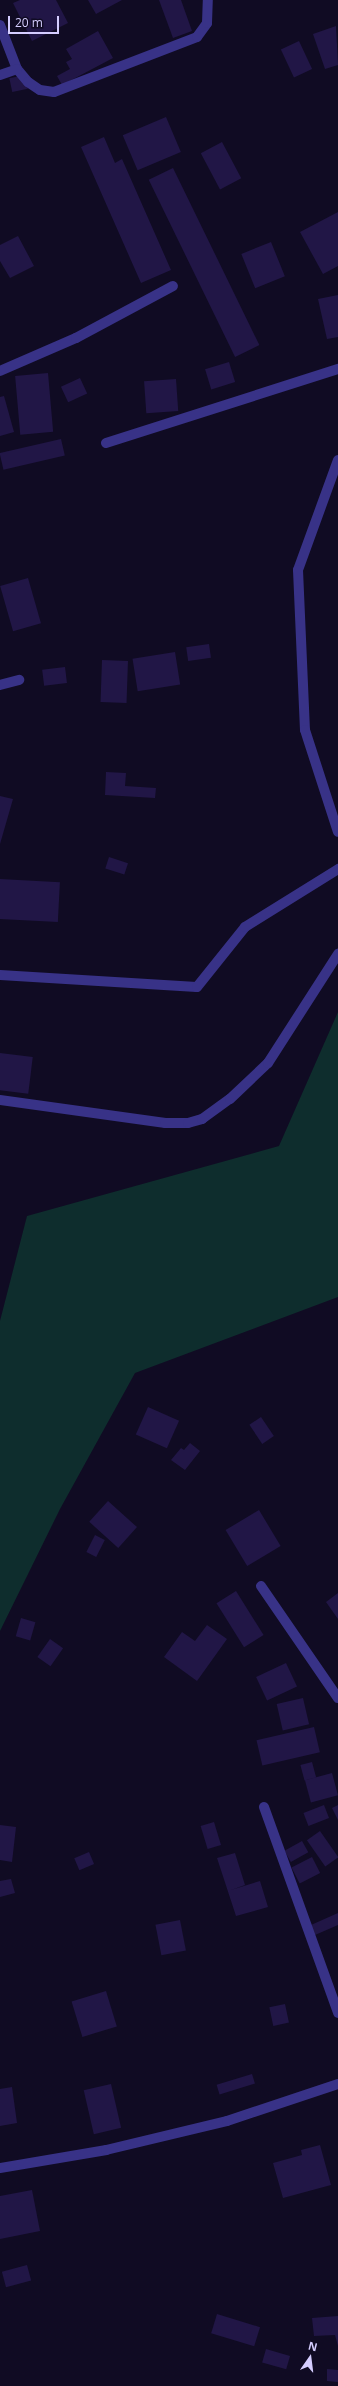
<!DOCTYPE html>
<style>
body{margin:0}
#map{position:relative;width:338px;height:2386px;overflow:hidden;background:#100b23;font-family:"Open Sans",sans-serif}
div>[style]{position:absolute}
.green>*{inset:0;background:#0e2d2d}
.building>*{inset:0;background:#211646;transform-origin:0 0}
.minor>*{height:10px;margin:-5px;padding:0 5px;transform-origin:5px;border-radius:5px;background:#383287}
span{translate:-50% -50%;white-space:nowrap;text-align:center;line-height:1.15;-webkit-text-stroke:3px #100b23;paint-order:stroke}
.north{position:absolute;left:290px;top:2338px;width:40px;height:40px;-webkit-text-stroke:3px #100b23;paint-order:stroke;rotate:14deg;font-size:11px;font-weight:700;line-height:16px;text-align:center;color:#d5cdff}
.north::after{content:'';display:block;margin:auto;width:14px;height:18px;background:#d5cdff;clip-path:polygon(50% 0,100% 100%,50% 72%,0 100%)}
.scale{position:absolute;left:8px;top:16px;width:51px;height:18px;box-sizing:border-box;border:2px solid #d5cdff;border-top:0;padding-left:5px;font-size:12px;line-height:14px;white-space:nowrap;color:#d5cdff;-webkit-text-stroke:3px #100b23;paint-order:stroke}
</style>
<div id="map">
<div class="green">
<i style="clip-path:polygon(338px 1012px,338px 1297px,135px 1373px,60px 1509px,0 1631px,0 1321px,27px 1216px,279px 1146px)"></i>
</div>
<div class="building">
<i style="clip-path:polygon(20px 0,56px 0,68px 23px,32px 41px,13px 3px)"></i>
<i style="clip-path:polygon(88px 0,122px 0,96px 14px)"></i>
<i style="clip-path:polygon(159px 0,181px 0,192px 31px,173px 38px)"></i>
<i style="clip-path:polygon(336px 26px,338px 65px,325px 69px,313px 34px)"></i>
<i style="clip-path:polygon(98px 31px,113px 58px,62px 85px,57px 76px,70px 69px,66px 62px,72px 59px,66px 49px)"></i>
<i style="left:299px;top:41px;width:31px;height:20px;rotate:65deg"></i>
<i style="left:25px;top:75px;width:14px;height:16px;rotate:78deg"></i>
<i style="left:166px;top:117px;width:38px;height:47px;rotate:67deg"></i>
<i style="clip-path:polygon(104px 137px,115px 163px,122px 159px,171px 270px,141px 283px,81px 147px)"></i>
<i style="left:222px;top:142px;width:41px;height:24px;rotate:62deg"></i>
<i style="left:173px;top:168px;width:197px;height:27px;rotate:64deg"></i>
<i style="clip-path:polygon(338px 212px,338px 266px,323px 274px,300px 232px)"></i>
<i style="clip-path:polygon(18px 236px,34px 266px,10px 278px,0 261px,0 245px)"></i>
<i style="left:271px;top:242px;width:37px;height:32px;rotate:68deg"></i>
<i style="clip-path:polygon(338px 295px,338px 337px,327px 339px,318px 299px)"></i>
<i style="left:229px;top:362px;width:21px;height:25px;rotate:73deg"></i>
<i style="left:48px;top:373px;width:59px;height:33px;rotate:85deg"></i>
<i style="left:80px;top:378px;width:17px;height:21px;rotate:65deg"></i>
<i style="left:176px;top:379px;width:32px;height:32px;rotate:86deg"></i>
<i style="clip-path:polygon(4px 396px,14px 432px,0 436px,0 397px)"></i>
<i style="left:61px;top:439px;width:17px;height:63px;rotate:77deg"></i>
<i style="left:28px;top:578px;width:47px;height:29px;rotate:74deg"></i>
<i style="left:209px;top:644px;width:14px;height:23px;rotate:82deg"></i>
<i style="left:175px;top:652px;width:33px;height:43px;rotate:81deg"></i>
<i style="left:102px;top:660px;width:26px;height:42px;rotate:2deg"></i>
<i style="left:65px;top:667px;width:16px;height:23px;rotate:83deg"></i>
<i style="clip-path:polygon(106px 772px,126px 773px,125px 786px,156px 788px,155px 798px,105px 795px)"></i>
<i style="clip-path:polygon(0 796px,13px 799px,0 844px)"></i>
<i style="left:109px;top:857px;width:20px;height:12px;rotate:18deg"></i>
<i style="left:0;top:879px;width:60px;height:40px;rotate:3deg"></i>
<i style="left:0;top:1053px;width:33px;height:37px;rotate:7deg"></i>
<i style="left:148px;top:1407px;width:34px;height:30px;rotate:24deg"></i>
<i style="left:261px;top:1417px;width:23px;height:14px;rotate:56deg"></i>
<i style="clip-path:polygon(190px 1443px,200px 1451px,185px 1470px,171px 1460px,181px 1448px,184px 1450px)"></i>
<i style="left:108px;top:1501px;width:39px;height:28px;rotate:42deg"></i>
<i style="left:259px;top:1510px;width:42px;height:39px;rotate:59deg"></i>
<i style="left:95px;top:1535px;width:11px;height:19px;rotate:27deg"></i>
<i style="left:236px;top:1591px;width:52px;height:23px;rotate:58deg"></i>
<i style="clip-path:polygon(338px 1593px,338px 1619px,326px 1602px)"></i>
<i style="left:21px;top:1618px;width:15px;height:19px;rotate:16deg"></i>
<i style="clip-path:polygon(207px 1625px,227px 1639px,197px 1681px,164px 1657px,182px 1632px,195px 1641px)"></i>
<i style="left:50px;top:1639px;width:16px;height:22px;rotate:35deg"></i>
<i style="left:286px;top:1663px;width:26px;height:33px;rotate:65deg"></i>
<i style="left:303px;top:1698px;width:27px;height:27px;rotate:77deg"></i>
<i style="left:314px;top:1727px;width:26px;height:59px;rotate:77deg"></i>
<i style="left:312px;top:1762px;width:16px;height:12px;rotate:75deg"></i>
<i style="left:332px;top:1773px;width:23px;height:28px;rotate:75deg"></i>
<i style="left:324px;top:1805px;width:14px;height:22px;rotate:69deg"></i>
<i style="clip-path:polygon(338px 1805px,338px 1820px,332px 1808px)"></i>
<i style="left:214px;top:1822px;width:24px;height:14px;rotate:73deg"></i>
<i style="clip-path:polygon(0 1825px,16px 1827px,12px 1862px,0 1860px)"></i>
<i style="left:320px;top:1831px;width:32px;height:16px;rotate:55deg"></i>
<i style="left:302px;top:1841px;width:13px;height:20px;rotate:61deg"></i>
<i style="left:89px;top:1852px;width:13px;height:16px;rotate:67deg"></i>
<i style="clip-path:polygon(235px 1853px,245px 1885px,231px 1890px,260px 1881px,268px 1907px,236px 1916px,217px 1858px)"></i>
<i style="left:312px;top:1857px;width:18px;height:23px;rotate:63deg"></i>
<i style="clip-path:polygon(11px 1879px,15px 1893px,0 1897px,0 1881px)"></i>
<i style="clip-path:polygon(338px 1913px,338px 1925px,315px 1935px,311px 1925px)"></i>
<i style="left:180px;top:1920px;width:31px;height:25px;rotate:79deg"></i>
<i style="left:106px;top:1991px;width:37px;height:36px;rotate:73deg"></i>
<i style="left:285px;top:2004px;width:19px;height:16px;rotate:78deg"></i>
<i style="left:252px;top:2074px;width:10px;height:37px;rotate:73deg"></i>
<i style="left:111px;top:2084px;width:45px;height:28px;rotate:77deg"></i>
<i style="clip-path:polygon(12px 2087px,17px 2123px,0 2126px,0 2089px)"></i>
<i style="clip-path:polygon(320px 2145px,331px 2185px,283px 2198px,273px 2163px,302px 2155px,301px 2150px)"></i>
<i style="clip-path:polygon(32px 2190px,40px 2231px,0 2239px,0 2196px)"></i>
<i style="left:27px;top:2265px;width:16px;height:26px;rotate:75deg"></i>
<i style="left:217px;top:2314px;width:45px;height:20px;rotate:17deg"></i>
<i style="clip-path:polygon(338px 2316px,338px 2346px,335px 2335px,314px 2336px,312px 2318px)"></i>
<i style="left:266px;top:2349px;width:25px;height:14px;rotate:16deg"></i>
<i style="clip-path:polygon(327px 2369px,338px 2370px,338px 2382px,327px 2381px)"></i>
</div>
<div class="minor">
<i style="left:0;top:25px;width:47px;rotate:68.9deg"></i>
<i style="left:17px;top:69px;width:17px;rotate:50deg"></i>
<i style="left:28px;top:82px;width:14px;rotate:34deg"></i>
<i style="left:40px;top:90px;width:14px;rotate:8deg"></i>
<i style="left:54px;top:92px;width:153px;rotate:-21deg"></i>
<i style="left:197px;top:37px;width:17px;rotate:-54deg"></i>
<i style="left:207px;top:23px;width:23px;rotate:-88deg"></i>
<i style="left:0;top:75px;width:18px;rotate:-19deg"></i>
<i style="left:0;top:371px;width:83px;rotate:-23.5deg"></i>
<i style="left:76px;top:338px;width:110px;rotate:-28.2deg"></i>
<i style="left:106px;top:443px;width:244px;rotate:-17.7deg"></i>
<i style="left:338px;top:460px;width:117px;rotate:110deg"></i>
<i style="left:298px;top:570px;width:160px;rotate:87.5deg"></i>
<i style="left:305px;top:730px;width:107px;rotate:72.1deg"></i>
<i style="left:0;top:685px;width:20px;rotate:-15deg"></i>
<i style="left:0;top:975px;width:197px;rotate:3.5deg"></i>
<i style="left:197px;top:987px;width:77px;rotate:-51.3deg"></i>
<i style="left:245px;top:927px;width:110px;rotate:-31.9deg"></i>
<i style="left:0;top:1100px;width:167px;rotate:7.9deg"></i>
<i style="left:165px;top:1123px;width:23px"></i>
<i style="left:188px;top:1123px;width:15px;rotate:-16deg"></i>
<i style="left:202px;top:1119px;width:34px;rotate:-36deg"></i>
<i style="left:230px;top:1099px;width:52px;rotate:-43.5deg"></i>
<i style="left:268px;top:1063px;width:130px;rotate:-57.3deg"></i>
<i style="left:261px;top:1586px;width:136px;rotate:55.5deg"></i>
<i style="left:264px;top:1807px;width:219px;rotate:70.2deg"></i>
<i style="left:0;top:2168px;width:108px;rotate:-9.6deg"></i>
<i style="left:106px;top:2150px;width:124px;rotate:-13.5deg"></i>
<i style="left:227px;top:2121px;width:117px;rotate:-18.4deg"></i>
</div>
<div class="north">N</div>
<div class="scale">20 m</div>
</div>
